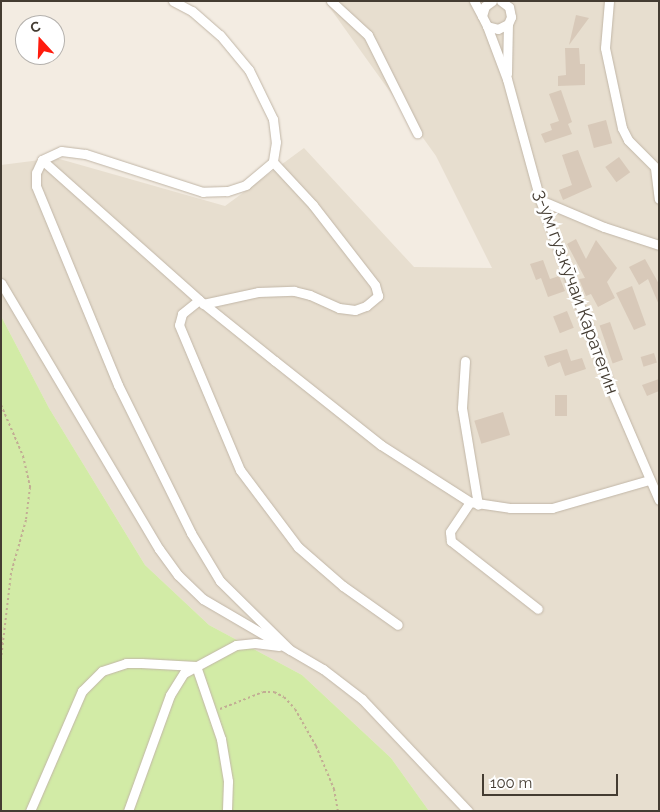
<!DOCTYPE html>
<meta charset="utf-8">
<style>
body{margin:0}
#map{position:relative;width:660px;height:812px;overflow:hidden;background:#f3ece2;font-family:Raleway,sans-serif}
div>[style]{position:absolute}
.residential>*{inset:0;background:#e7decf}
.green>*{inset:0;background:#d2eba6}
.building>*{inset:0;background:#d8c9b9;transform-origin:0 0}
.path>*{height:2px;margin-top:-1px;transform-origin:0;background:repeating-linear-gradient(90deg,#c2ad94 0 2.5px,transparent 0 5px)}
.roads{filter:drop-shadow(0 0 1px #c1b6a7) drop-shadow(0 0 1px #c1b6a7)}
.minor>*{height:9px;margin:-4.5px;padding:0 4.5px;transform-origin:4.5px;border-radius:4.5px;background:#fff}
span{translate:-50% -50%;white-space:nowrap;text-align:center;line-height:1.15;-webkit-text-stroke:5px #fff;paint-order:stroke}
.street-label{font-size:18px;color:#443c32}
.frame{position:absolute;inset:0;border:2px solid #443c32;pointer-events:none}
.north{position:absolute;left:15px;top:15px;width:50px;height:50px;box-sizing:border-box;background:#fff;border:1px solid #b4b1ad;border-radius:50%;rotate:340deg;font-size:14px;font-weight:700;line-height:20px;text-align:center;color:#443c32}
.north::after{content:'';display:block;margin:auto;width:18px;height:22px;background:#ff1b0d;clip-path:polygon(50% 0,100% 100%,50% 72%,0 100%)}
.scale{position:absolute;left:482px;top:774px;width:136px;height:22px;box-sizing:border-box;border:2px solid #443c32;border-top:0;padding-left:6px;font-size:15px;line-height:18px;white-space:nowrap;color:#443c32;-webkit-text-stroke:4px #fff;paint-order:stroke}
</style>
<div id="map">
<div class="residential">
<i style="clip-path:polygon(325px 1px,659px 1px,659px 811px,429px 811px,391px 758px,302px 675px,209px 625px,145px 565px,49px 408px,1px 316px,1px 165px,56px 158px,225px 206px,304px 148px,414px 267px,492px 268px,436px 156px)"></i>
</div>
<div class="green">
<i style="clip-path:polygon(1px 316px,49px 408px,145px 565px,209px 625px,302px 675px,391px 758px,429px 811px,1px 811px)"></i>
</div>
<div class="building">
<i style="clip-path:polygon(576px 15px,589px 18px,569px 45px)"></i>
<i style="clip-path:polygon(565px 48px,579px 48px,580px 64px,585px 64px,585px 85px,558px 86px,558px 76px,566px 75px)"></i>
<i style="clip-path:polygon(561px 90px,572px 122px,568px 124px,572px 134px,545px 143px,541px 134px,552px 130px,550px 124px,559px 121px,549px 94px)"></i>
<i style="left:606px;top:120px;width:24px;height:19px;rotate:75deg"></i>
<i style="clip-path:polygon(578px 150px,592px 187px,563px 200px,559px 190px,572px 185px,562px 155px)"></i>
<i style="left:619px;top:157px;width:19px;height:17px;rotate:54deg"></i>
<i style="clip-path:polygon(576px 239px,586px 259px,596px 240px,617px 268px,607px 282px,615px 298px,598px 307px,591px 294px,586px 296px,579px 279px,585px 278px,567px 244px)"></i>
<i style="clip-path:polygon(645px 259px,659px 284px,659px 305px,648px 279px,639px 285px,629px 267px)"></i>
<i style="clip-path:polygon(543px 260px,550px 279px,559px 276px,565px 291px,548px 297px,541px 278px,536px 280px,530px 264px)"></i>
<i style="clip-path:polygon(632px 286px,646px 325px,634px 330px,616px 293px)"></i>
<i style="left:567px;top:311px;width:18px;height:15px;rotate:68deg"></i>
<i style="left:610px;top:322px;width:40px;height:11px;rotate:71deg"></i>
<i style="clip-path:polygon(567px 349px,571px 361px,582px 358px,586px 369px,565px 376px,560px 362px,548px 367px,544px 356px)"></i>
<i style="left:654px;top:353px;width:10px;height:14px;rotate:73deg"></i>
<i style="clip-path:polygon(659px 379px,659px 391px,647px 396px,642px 385px)"></i>
<i style="left:555px;top:395px;width:12px;height:21px"></i>
<i style="left:503px;top:412px;width:24px;height:30px;rotate:73deg"></i>
</div>
<div class="path">
<i style="left:1px;top:405px;width:56px;rotate:66.7deg"></i>
<i style="left:23px;top:456px;width:32px;rotate:77deg"></i>
<i style="left:30px;top:487px;width:33px;rotate:97deg"></i>
<i style="left:26px;top:520px;width:55px;rotate:105.8deg"></i>
<i style="left:11px;top:573px;width:87px;rotate:96.6deg"></i>
<i style="left:220px;top:709px;width:46px;rotate:-21.6deg"></i>
<i style="left:263px;top:692px;width:11px"></i>
<i style="left:274px;top:692px;width:11px;rotate:27deg"></i>
<i style="left:284px;top:697px;width:16px;rotate:47deg"></i>
<i style="left:295px;top:709px;width:43px;rotate:60.4deg"></i>
<i style="left:316px;top:746px;width:47px;rotate:67.3deg"></i>
<i style="left:334px;top:789px;width:22px;rotate:80deg"></i>
</div>
<div class="roads">
<div class="minor">
<i style="left:173px;top:1px;width:21px;rotate:28deg"></i>
<i style="left:192px;top:11px;width:37px;rotate:41deg"></i>
<i style="left:220px;top:35px;width:45px;rotate:50.4deg"></i>
<i style="left:249px;top:70px;width:55px;rotate:63.9deg"></i>
<i style="left:273px;top:119px;width:23px;rotate:83deg"></i>
<i style="left:276px;top:142px;width:20px;rotate:99deg"></i>
<i style="left:273px;top:162px;width:35px;rotate:140deg"></i>
<i style="left:246px;top:185px;width:20px;rotate:162deg"></i>
<i style="left:227px;top:191px;width:24px;rotate:178deg"></i>
<i style="left:203px;top:192px;width:124px;rotate:-162.1deg"></i>
<i style="left:85px;top:154px;width:24px;rotate:-173deg"></i>
<i style="left:61px;top:151px;width:21px;rotate:155deg"></i>
<i style="left:42px;top:160px;width:14px;rotate:115deg"></i>
<i style="left:36px;top:173px;width:13px;rotate:90deg"></i>
<i style="left:36px;top:186px;width:215px;rotate:67.6deg"></i>
<i style="left:118px;top:385px;width:165px;rotate:63.7deg"></i>
<i style="left:191px;top:533px;width:56px;rotate:58.9deg"></i>
<i style="left:220px;top:581px;width:98px;rotate:44.6deg"></i>
<i style="left:331px;top:1px;width:50px;rotate:42.6deg"></i>
<i style="left:368px;top:35px;width:110px;rotate:63.4deg"></i>
<i style="left:474px;top:1px;width:17px;rotate:62deg"></i>
<i style="left:492px;top:1px;width:9px;rotate:144deg"></i>
<i style="left:485px;top:6px;width:10px;rotate:107deg"></i>
<i style="left:482px;top:16px;width:11px;rotate:63deg"></i>
<i style="left:487px;top:26px;width:11px;rotate:15deg"></i>
<i style="left:498px;top:29px;width:11px;rotate:-27deg"></i>
<i style="left:508px;top:24px;width:8px;rotate:-67deg"></i>
<i style="left:511px;top:17px;width:10px;rotate:-101deg"></i>
<i style="left:509px;top:7px;width:10px;rotate:-143deg"></i>
<i style="left:609px;top:1px;width:47px;rotate:94.9deg"></i>
<i style="left:605px;top:48px;width:82px;rotate:78deg"></i>
<i style="left:622px;top:128px;width:13px;rotate:63deg"></i>
<i style="left:628px;top:140px;width:44px;rotate:45deg"></i>
<i style="left:487px;top:26px;width:57px;rotate:69.3deg"></i>
<i style="left:507px;top:79px;width:125px;rotate:74.7deg"></i>
<i style="left:540px;top:200px;width:197px;rotate:69.4deg"></i>
<i style="left:609px;top:384px;width:126px;rotate:66.7deg"></i>
<i style="left:507px;top:74px;width:50px;rotate:-88.9deg"></i>
<i style="left:42px;top:160px;width:210px;rotate:41.7deg"></i>
<i style="left:199px;top:300px;width:97px;rotate:38.8deg"></i>
<i style="left:275px;top:361px;width:135px;rotate:38.4deg"></i>
<i style="left:381px;top:445px;width:106px;rotate:32.6deg"></i>
<i style="left:470px;top:502px;width:40px;rotate:8.5deg"></i>
<i style="left:510px;top:508px;width:42px"></i>
<i style="left:552px;top:508px;width:101px;rotate:-16.1deg"></i>
<i style="left:655px;top:168px;width:31px;rotate:83deg"></i>
<i style="left:540px;top:200px;width:69px;rotate:22.9deg"></i>
<i style="left:604px;top:227px;width:58px;rotate:18.1deg"></i>
<i style="left:1px;top:283px;width:309px;rotate:59.3deg"></i>
<i style="left:159px;top:549px;width:32px;rotate:54deg"></i>
<i style="left:178px;top:575px;width:35px;rotate:44deg"></i>
<i style="left:203px;top:599px;width:139px;rotate:30.3deg"></i>
<i style="left:323px;top:669px;width:49px;rotate:37.6deg"></i>
<i style="left:362px;top:699px;width:154px;rotate:46.6deg"></i>
<i style="left:199px;top:300px;width:22px;rotate:141deg"></i>
<i style="left:182px;top:314px;width:11px;rotate:105deg"></i>
<i style="left:179px;top:325px;width:157px;rotate:67.2deg"></i>
<i style="left:240px;top:470px;width:96px;rotate:53deg"></i>
<i style="left:298px;top:547px;width:60px;rotate:40.9deg"></i>
<i style="left:343px;top:586px;width:67px;rotate:35.3deg"></i>
<i style="left:203px;top:304px;width:56px;rotate:-12.3deg"></i>
<i style="left:258px;top:292px;width:36px;rotate:-2deg"></i>
<i style="left:294px;top:291px;width:16px;rotate:14deg"></i>
<i style="left:310px;top:295px;width:32px;rotate:24deg"></i>
<i style="left:339px;top:308px;width:16px;rotate:7deg"></i>
<i style="left:355px;top:310px;width:12px;rotate:-20deg"></i>
<i style="left:366px;top:306px;width:16px;rotate:-40deg"></i>
<i style="left:378px;top:296px;width:11px;rotate:-105deg"></i>
<i style="left:375px;top:285px;width:101px;rotate:-127.8deg"></i>
<i style="left:313px;top:205px;width:59px;rotate:-132.9deg"></i>
<i style="left:465px;top:361px;width:47px;rotate:93.7deg"></i>
<i style="left:462px;top:408px;width:98px;rotate:80.6deg"></i>
<i style="left:470px;top:502px;width:36px;rotate:124deg"></i>
<i style="left:450px;top:532px;width:9px;rotate:84deg"></i>
<i style="left:451px;top:541px;width:110px;rotate:38deg"></i>
<i style="left:30px;top:811px;width:131px;rotate:-66.6deg"></i>
<i style="left:82px;top:691px;width:28px;rotate:-45deg"></i>
<i style="left:102px;top:671px;width:25px;rotate:-18deg"></i>
<i style="left:126px;top:663px;width:15px"></i>
<i style="left:141px;top:663px;width:55px;rotate:3.1deg"></i>
<i style="left:196px;top:666px;width:77px;rotate:71.1deg"></i>
<i style="left:221px;top:739px;width:43px;rotate:80.5deg"></i>
<i style="left:228px;top:781px;width:30px;rotate:92deg"></i>
<i style="left:128px;top:811px;width:123px;rotate:-70.1deg"></i>
<i style="left:170px;top:695px;width:26px;rotate:-58deg"></i>
<i style="left:184px;top:673px;width:59px;rotate:-28.3deg"></i>
<i style="left:236px;top:645px;width:19px;rotate:-6deg"></i>
<i style="left:255px;top:643px;width:24px;rotate:7deg"></i>
</div>
</div>
<div class="street-label">
<span style="left:576px;top:292px;rotate:70deg">3-ум гуз.кӯчаи Каратегин</span>
</div>
<div class="frame"></div>
<div class="north">С</div>
<div class="scale">100 m</div>
</div>
